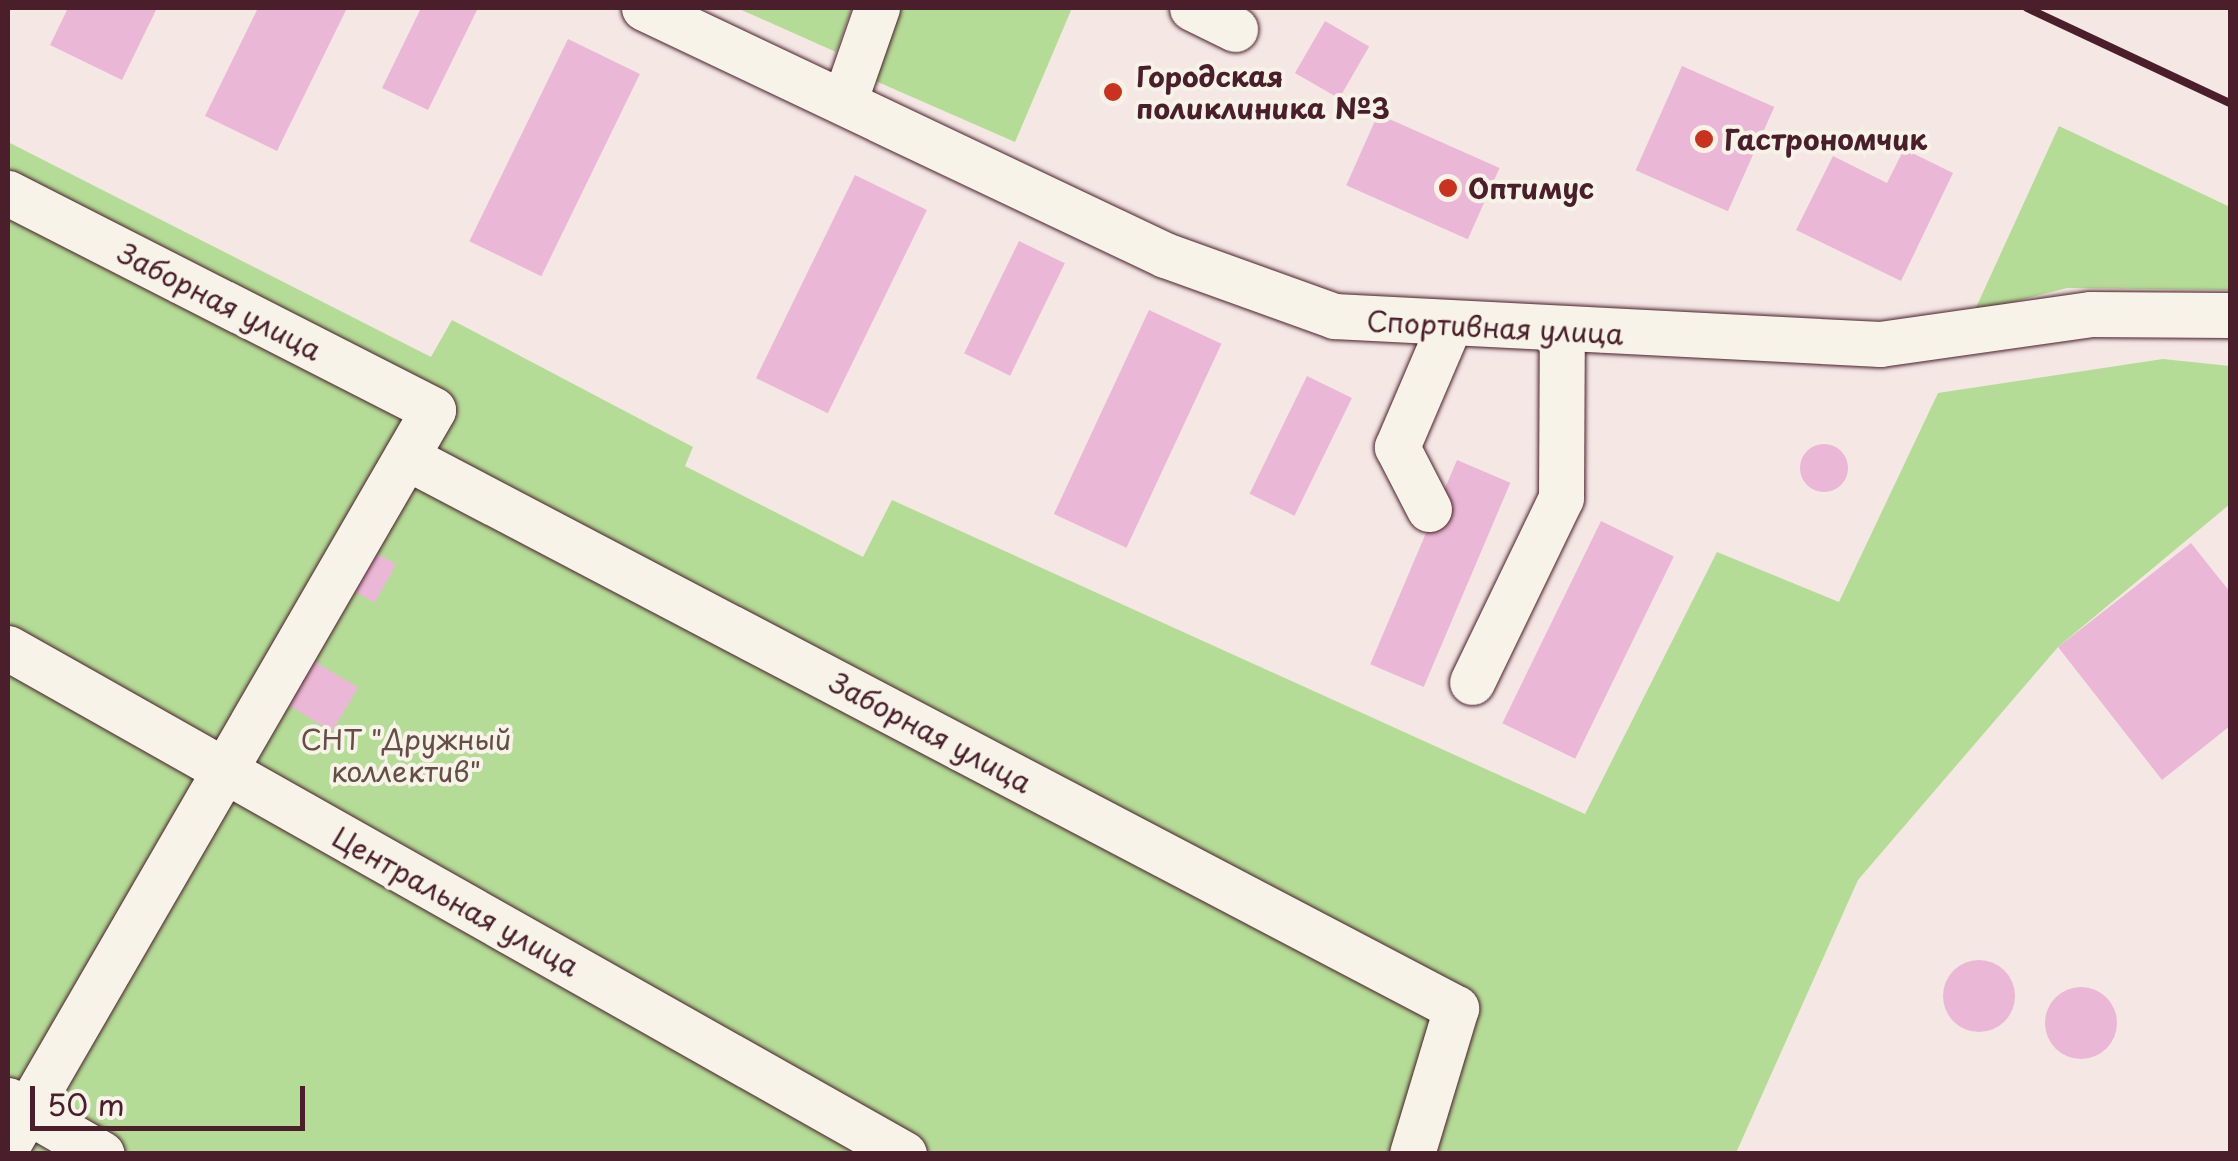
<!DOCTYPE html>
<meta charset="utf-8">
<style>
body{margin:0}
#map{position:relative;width:2238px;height:1161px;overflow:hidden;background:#f4e7e4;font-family:"Playpen Sans",sans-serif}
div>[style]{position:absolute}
.green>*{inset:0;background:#b5dc97}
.building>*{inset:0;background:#eab8d6;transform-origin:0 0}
.round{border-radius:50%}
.roads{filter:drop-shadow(0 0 2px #4a1f2b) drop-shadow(0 0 2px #4a1f2b)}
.minor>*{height:45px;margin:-22.5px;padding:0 22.5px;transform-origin:22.5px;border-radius:22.5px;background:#f7f3e8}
.rail>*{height:8px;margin:-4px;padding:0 4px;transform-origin:4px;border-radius:4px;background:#4a1f2b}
.dots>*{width:28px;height:28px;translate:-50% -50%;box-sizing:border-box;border:5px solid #f7f3e8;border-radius:50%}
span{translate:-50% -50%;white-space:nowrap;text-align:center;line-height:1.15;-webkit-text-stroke:8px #f7f3e8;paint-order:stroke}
.poi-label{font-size:28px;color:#4a1f2b;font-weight:700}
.left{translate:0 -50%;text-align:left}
.street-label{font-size:28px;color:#4a1f2b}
.park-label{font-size:28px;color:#654e46}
.frame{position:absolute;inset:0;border:10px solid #4a1f2b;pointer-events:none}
.scale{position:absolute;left:30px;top:1086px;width:275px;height:45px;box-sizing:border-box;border:5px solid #4a1f2b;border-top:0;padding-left:12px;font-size:30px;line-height:35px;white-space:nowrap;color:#4a1f2b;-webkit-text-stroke:8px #f7f3e8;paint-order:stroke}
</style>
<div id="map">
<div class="green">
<i style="clip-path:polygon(737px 8px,852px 8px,836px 52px)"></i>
<i style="clip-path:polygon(899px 8px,1072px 8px,1015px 142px,871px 79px)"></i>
<i style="clip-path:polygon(2059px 126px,2230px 207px,2230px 290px,2067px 288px,1974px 312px)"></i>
<i style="clip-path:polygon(8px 142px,431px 357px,452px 320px,693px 447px,685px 466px,863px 557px,892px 500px,1585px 814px,1717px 552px,1839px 602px,1938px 393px,2163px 359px,2230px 366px,2230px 504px,2058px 647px,1858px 880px,1736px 1153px,8px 1153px)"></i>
</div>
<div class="building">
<i style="clip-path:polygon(68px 8px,157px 8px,122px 80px,50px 45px)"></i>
<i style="clip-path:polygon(258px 8px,347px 8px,277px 151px,205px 116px)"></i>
<i style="clip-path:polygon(421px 8px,478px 8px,428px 110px,382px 88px)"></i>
<i style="left:1325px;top:21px;width:51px;height:60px;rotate:30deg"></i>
<i style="left:568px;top:39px;width:80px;height:225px;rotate:26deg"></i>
<i style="left:1682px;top:66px;width:101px;height:114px;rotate:24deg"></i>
<i style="left:1378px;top:114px;width:133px;height:78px;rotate:24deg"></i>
<i style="clip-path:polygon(1904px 149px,1953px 173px,1901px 281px,1796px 230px,1833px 156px,1887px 183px)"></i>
<i style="left:855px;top:175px;width:80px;height:226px;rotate:26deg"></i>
<i style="left:1019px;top:241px;width:51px;height:125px;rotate:26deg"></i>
<i style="left:1149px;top:310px;width:80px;height:225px;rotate:25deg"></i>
<i style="left:1307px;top:376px;width:50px;height:131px;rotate:26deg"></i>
<i class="round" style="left:1800px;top:444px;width:48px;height:48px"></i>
<i style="left:1457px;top:460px;width:58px;height:222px;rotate:23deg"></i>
<i style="left:1601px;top:521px;width:81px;height:225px;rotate:26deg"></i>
<i style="clip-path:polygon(2191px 543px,2230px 592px,2230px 726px,2162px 780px,2058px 647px)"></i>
<i style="left:376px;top:553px;width:23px;height:44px;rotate:29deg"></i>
<i style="left:312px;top:660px;width:54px;height:51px;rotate:31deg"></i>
<i class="round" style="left:1943px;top:960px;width:72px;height:72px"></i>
<i class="round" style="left:2045px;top:987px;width:72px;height:72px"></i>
</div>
<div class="roads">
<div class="minor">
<i style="left:644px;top:8px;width:577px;rotate:25.37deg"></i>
<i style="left:1165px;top:255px;width:180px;rotate:19.8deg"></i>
<i style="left:1334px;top:316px;width:547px;rotate:2.94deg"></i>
<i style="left:1880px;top:344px;width:212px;rotate:-8.1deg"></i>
<i style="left:2090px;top:314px;width:140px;rotate:0.4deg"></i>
<i style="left:1192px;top:8px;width:48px;rotate:26deg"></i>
<i style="left:844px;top:102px;width:100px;rotate:-70.7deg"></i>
<i style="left:8px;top:193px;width:477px;rotate:27deg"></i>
<i style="left:433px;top:410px;width:848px;rotate:120.07deg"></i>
<i style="left:406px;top:457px;width:1186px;rotate:27.69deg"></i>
<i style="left:1456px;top:1008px;width:152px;rotate:106.8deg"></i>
<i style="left:1429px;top:509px;width:70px;rotate:-117.3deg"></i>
<i style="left:1397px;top:447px;width:129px;rotate:-66.8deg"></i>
<i style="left:8px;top:648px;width:1029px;rotate:29.45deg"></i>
<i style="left:1472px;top:682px;width:204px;rotate:-64.2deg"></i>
<i style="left:1561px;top:498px;width:166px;rotate:-89.7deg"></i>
<i style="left:8px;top:1100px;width:108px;rotate:29.9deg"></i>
</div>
</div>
<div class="rail">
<i style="left:2027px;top:8px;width:224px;rotate:25.1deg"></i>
</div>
<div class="dots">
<i style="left:1113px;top:92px;background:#c8321e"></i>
<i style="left:1704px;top:139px;background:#c8321e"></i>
<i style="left:1448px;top:188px;background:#c8321e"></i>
</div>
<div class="poi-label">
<span class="left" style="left:1136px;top:92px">Городская<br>поликлиника №3</span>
<span class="left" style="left:1724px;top:139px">Гастрономчик</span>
<span class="left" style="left:1468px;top:188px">Оптимус</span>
</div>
<div class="street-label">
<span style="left:220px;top:301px;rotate:27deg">Заборная улица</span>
<span style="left:1495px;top:327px;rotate:3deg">Спортивная улица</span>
<span style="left:931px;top:732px;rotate:28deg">Заборная улица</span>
<span style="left:456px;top:901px;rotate:29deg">Центральная улица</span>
</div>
<div class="park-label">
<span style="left:406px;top:755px">СНТ "Дружный<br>коллектив"</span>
</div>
<div class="frame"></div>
<div class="scale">50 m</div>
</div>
